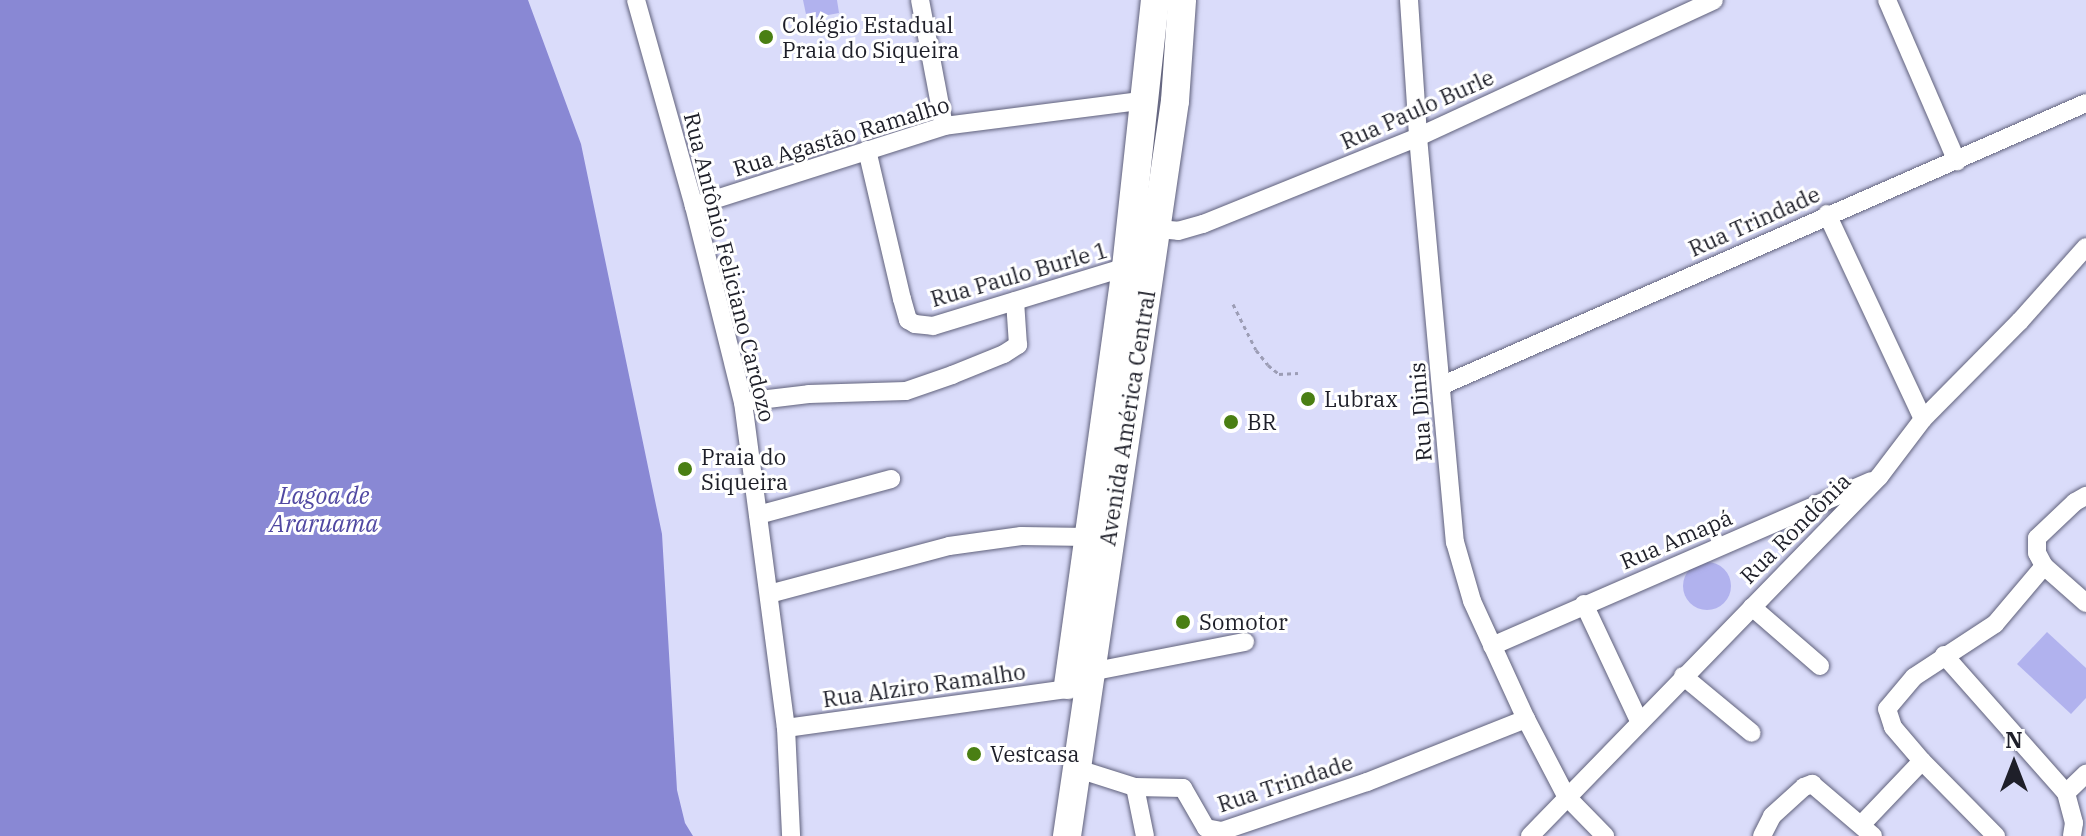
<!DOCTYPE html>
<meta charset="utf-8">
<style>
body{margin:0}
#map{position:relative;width:2086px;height:836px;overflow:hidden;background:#dadcfa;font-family:"IBM Plex Serif",serif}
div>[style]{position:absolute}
.green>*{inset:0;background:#b1b2ee}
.round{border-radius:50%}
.water>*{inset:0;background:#8988d4}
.path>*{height:3px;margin-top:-1.5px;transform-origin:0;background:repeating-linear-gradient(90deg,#9c9db5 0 4px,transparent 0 8px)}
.roads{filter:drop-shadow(0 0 2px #60617b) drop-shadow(0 0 2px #60617b)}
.minor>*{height:18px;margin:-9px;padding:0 9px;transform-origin:9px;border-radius:9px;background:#fff}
.highway>*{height:28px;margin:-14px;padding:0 14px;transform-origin:14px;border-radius:14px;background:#fff}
.dots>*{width:22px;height:22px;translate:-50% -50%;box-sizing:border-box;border:4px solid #fff;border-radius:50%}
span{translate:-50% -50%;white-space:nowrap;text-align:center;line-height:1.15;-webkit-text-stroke:6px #fff;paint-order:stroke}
.poi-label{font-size:22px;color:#1e1f29}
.left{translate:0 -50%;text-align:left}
.street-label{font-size:22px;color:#1e1f29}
.water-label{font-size:24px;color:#5048a2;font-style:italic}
.north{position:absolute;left:1974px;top:724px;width:80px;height:80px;-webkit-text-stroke:6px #fff;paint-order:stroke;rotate:0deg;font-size:22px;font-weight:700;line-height:32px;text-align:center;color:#1e1f29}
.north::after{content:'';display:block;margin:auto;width:28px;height:36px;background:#1e1f29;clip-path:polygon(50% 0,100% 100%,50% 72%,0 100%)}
</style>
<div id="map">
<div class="green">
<i style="clip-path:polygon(803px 0,837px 0,839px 13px,807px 19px)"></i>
<i class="round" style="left:1683px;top:562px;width:48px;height:48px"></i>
<i style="clip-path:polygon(2047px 632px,2086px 668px,2086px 698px,2071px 714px,2017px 664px)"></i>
</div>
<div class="water">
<i style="clip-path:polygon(0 0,528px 0,581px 144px,662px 534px,677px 790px,685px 823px,693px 836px,0 836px)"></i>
</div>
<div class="path">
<i style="left:1233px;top:304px;width:51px;rotate:63.4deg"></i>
<i style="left:1256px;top:350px;width:19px;rotate:51deg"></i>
<i style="left:1268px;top:365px;width:14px;rotate:39deg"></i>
<i style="left:1279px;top:374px;width:19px;rotate:-3deg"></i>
</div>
<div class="roads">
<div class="minor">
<i style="left:636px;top:0;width:214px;rotate:74.3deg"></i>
<i style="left:694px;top:206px;width:202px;rotate:76deg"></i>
<i style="left:743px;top:402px;width:329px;rotate:82.5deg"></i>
<i style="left:786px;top:728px;width:108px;rotate:87.3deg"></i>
<i style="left:920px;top:0;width:128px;rotate:79.2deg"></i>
<i style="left:1409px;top:0;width:137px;rotate:86.2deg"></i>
<i style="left:1418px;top:137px;width:407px;rotate:84.8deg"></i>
<i style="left:1455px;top:542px;width:61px;rotate:73.9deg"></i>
<i style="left:1472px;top:601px;width:130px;rotate:65.4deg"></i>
<i style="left:1526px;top:719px;width:87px;rotate:62.5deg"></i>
<i style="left:1566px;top:796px;width:56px;rotate:45.7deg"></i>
<i style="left:1887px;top:0;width:176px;rotate:66.6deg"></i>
<i style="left:867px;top:150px;width:153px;rotate:76.8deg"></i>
<i style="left:902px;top:299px;width:22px;rotate:74deg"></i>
<i style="left:908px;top:320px;width:8px;rotate:30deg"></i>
<i style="left:915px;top:324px;width:18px;rotate:6deg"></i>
<i style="left:933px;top:326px;width:202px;rotate:-17deg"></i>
<i style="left:694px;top:206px;width:262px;rotate:-17.7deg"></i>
<i style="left:944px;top:126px;width:205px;rotate:-7.3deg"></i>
<i style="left:1827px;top:214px;width:226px;rotate:64.9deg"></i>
<i style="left:1146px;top:228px;width:32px;rotate:5deg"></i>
<i style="left:1178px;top:231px;width:26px;rotate:-16deg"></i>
<i style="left:1203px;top:224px;width:232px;rotate:-22deg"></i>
<i style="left:1418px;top:137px;width:326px;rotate:-24.8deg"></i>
<i style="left:1443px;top:385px;width:702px;rotate:-23.68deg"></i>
<i style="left:743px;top:402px;width:66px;rotate:-6.9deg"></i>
<i style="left:809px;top:394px;width:97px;rotate:-1.8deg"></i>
<i style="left:906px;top:391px;width:49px;rotate:-19.2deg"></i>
<i style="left:952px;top:375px;width:56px;rotate:-22deg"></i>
<i style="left:1004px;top:354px;width:17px;rotate:-33deg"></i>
<i style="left:1018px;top:345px;width:44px;rotate:-93.9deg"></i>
<i style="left:758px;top:515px;width:138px;rotate:-15.1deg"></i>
<i style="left:2044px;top:566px;width:56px;rotate:41.4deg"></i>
<i style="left:769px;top:594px;width:186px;rotate:-14.9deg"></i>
<i style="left:949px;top:546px;width:73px;rotate:-7.9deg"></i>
<i style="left:1021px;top:536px;width:67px;rotate:0.9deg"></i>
<i style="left:1584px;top:604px;width:129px;rotate:64.8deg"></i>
<i style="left:1752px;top:607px;width:90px;rotate:40.9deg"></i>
<i style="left:1492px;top:646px;width:413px;rotate:-23.5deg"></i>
<i style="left:1944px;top:655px;width:184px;rotate:48.5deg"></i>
<i style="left:2066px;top:793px;width:28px;rotate:-44deg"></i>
<i style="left:1090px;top:672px;width:158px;rotate:-11deg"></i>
<i style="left:1683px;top:676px;width:89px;rotate:39.6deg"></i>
<i style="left:786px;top:728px;width:285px;rotate:-7.9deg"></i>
<i style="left:1075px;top:768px;width:63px;rotate:17.6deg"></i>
<i style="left:1135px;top:787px;width:48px;rotate:1.2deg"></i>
<i style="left:1183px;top:788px;width:46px;rotate:60.1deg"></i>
<i style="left:1206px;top:828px;width:16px;rotate:11deg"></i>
<i style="left:1222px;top:831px;width:153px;rotate:-18.7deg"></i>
<i style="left:1367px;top:782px;width:171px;rotate:-21.6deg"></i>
<i style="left:1135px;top:787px;width:50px;rotate:78.5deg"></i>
<i style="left:2066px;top:793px;width:31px;rotate:75deg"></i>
<i style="left:2074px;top:823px;width:13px;rotate:99deg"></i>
<i style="left:1862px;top:824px;width:87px;rotate:-46.4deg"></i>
<i style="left:1530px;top:836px;width:501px;rotate:-45.81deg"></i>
<i style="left:1879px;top:477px;width:73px;rotate:-52.8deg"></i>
<i style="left:1923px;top:419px;width:138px;rotate:-45.3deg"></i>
<i style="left:2020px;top:321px;width:99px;rotate:-48.3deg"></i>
<i style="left:1762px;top:836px;width:22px;rotate:-63deg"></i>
<i style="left:1772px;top:816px;width:43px;rotate:-42.2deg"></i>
<i style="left:1804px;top:787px;width:9px;rotate:-21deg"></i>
<i style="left:1812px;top:784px;width:80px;rotate:40.4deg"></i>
<i style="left:1996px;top:836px;width:105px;rotate:-134.6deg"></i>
<i style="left:1922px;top:761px;width:45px;rotate:-130.5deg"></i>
<i style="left:1893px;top:727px;width:19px;rotate:-108deg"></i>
<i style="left:1887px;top:709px;width:42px;rotate:-49.8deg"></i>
<i style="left:1914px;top:677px;width:97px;rotate:-33.2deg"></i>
<i style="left:1995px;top:624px;width:76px;rotate:-49.8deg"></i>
<i style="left:2044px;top:566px;width:15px;rotate:-118deg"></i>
<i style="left:2037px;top:553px;width:15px;rotate:-90deg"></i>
<i style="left:2037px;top:538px;width:52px;rotate:-43.5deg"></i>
<i style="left:2075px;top:502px;width:13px;rotate:-29deg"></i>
</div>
<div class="highway">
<i style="left:1068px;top:685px;width:422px;rotate:-82.1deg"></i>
<i style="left:1126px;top:267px;width:269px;rotate:-83.8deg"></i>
<i style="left:1067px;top:836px;width:743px;rotate:-81.64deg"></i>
<i style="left:1175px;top:101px;width:101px;rotate:-86deg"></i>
</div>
</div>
<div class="dots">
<i style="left:766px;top:37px;background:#4a7f13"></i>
<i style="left:1308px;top:399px;background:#4a7f13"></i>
<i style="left:1231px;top:422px;background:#4a7f13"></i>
<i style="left:685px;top:469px;background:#4a7f13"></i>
<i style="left:1183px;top:622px;background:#4a7f13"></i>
<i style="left:974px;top:754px;background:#4a7f13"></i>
</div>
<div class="poi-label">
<span class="left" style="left:782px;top:37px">Colégio Estadual<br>Praia do Siqueira</span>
<span class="left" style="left:1324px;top:399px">Lubrax</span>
<span class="left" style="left:1247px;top:422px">BR</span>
<span class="left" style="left:701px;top:469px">Praia do<br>Siqueira</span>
<span class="left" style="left:1199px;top:622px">Somotor</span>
<span class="left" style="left:990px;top:754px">Vestcasa</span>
</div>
<div class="street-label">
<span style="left:1417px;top:109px;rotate:-24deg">Rua Paulo Burle</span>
<span style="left:841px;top:136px;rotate:-17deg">Rua Agastão Ramalho</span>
<span style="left:1754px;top:221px;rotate:-24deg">Rua Trindade</span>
<span style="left:730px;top:267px;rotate:76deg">Rua Antônio Feliciano Cardozo</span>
<span style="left:1019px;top:274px;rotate:-16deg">Rua Paulo Burle 1</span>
<span style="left:1420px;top:412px;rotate:-94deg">Rua Dinis</span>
<span style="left:1127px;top:418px;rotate:-81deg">Avenida América Central</span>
<span style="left:1795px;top:528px;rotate:-45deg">Rua Rondônia</span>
<span style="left:1676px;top:539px;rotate:-23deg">Rua Amapá</span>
<span style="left:924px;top:685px;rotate:-8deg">Rua Alziro Ramalho</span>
<span style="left:1285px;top:783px;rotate:-18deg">Rua Trindade</span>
</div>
<div class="water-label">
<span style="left:324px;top:510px">Lagoa de<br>Araruama</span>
</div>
<div class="north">N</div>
</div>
